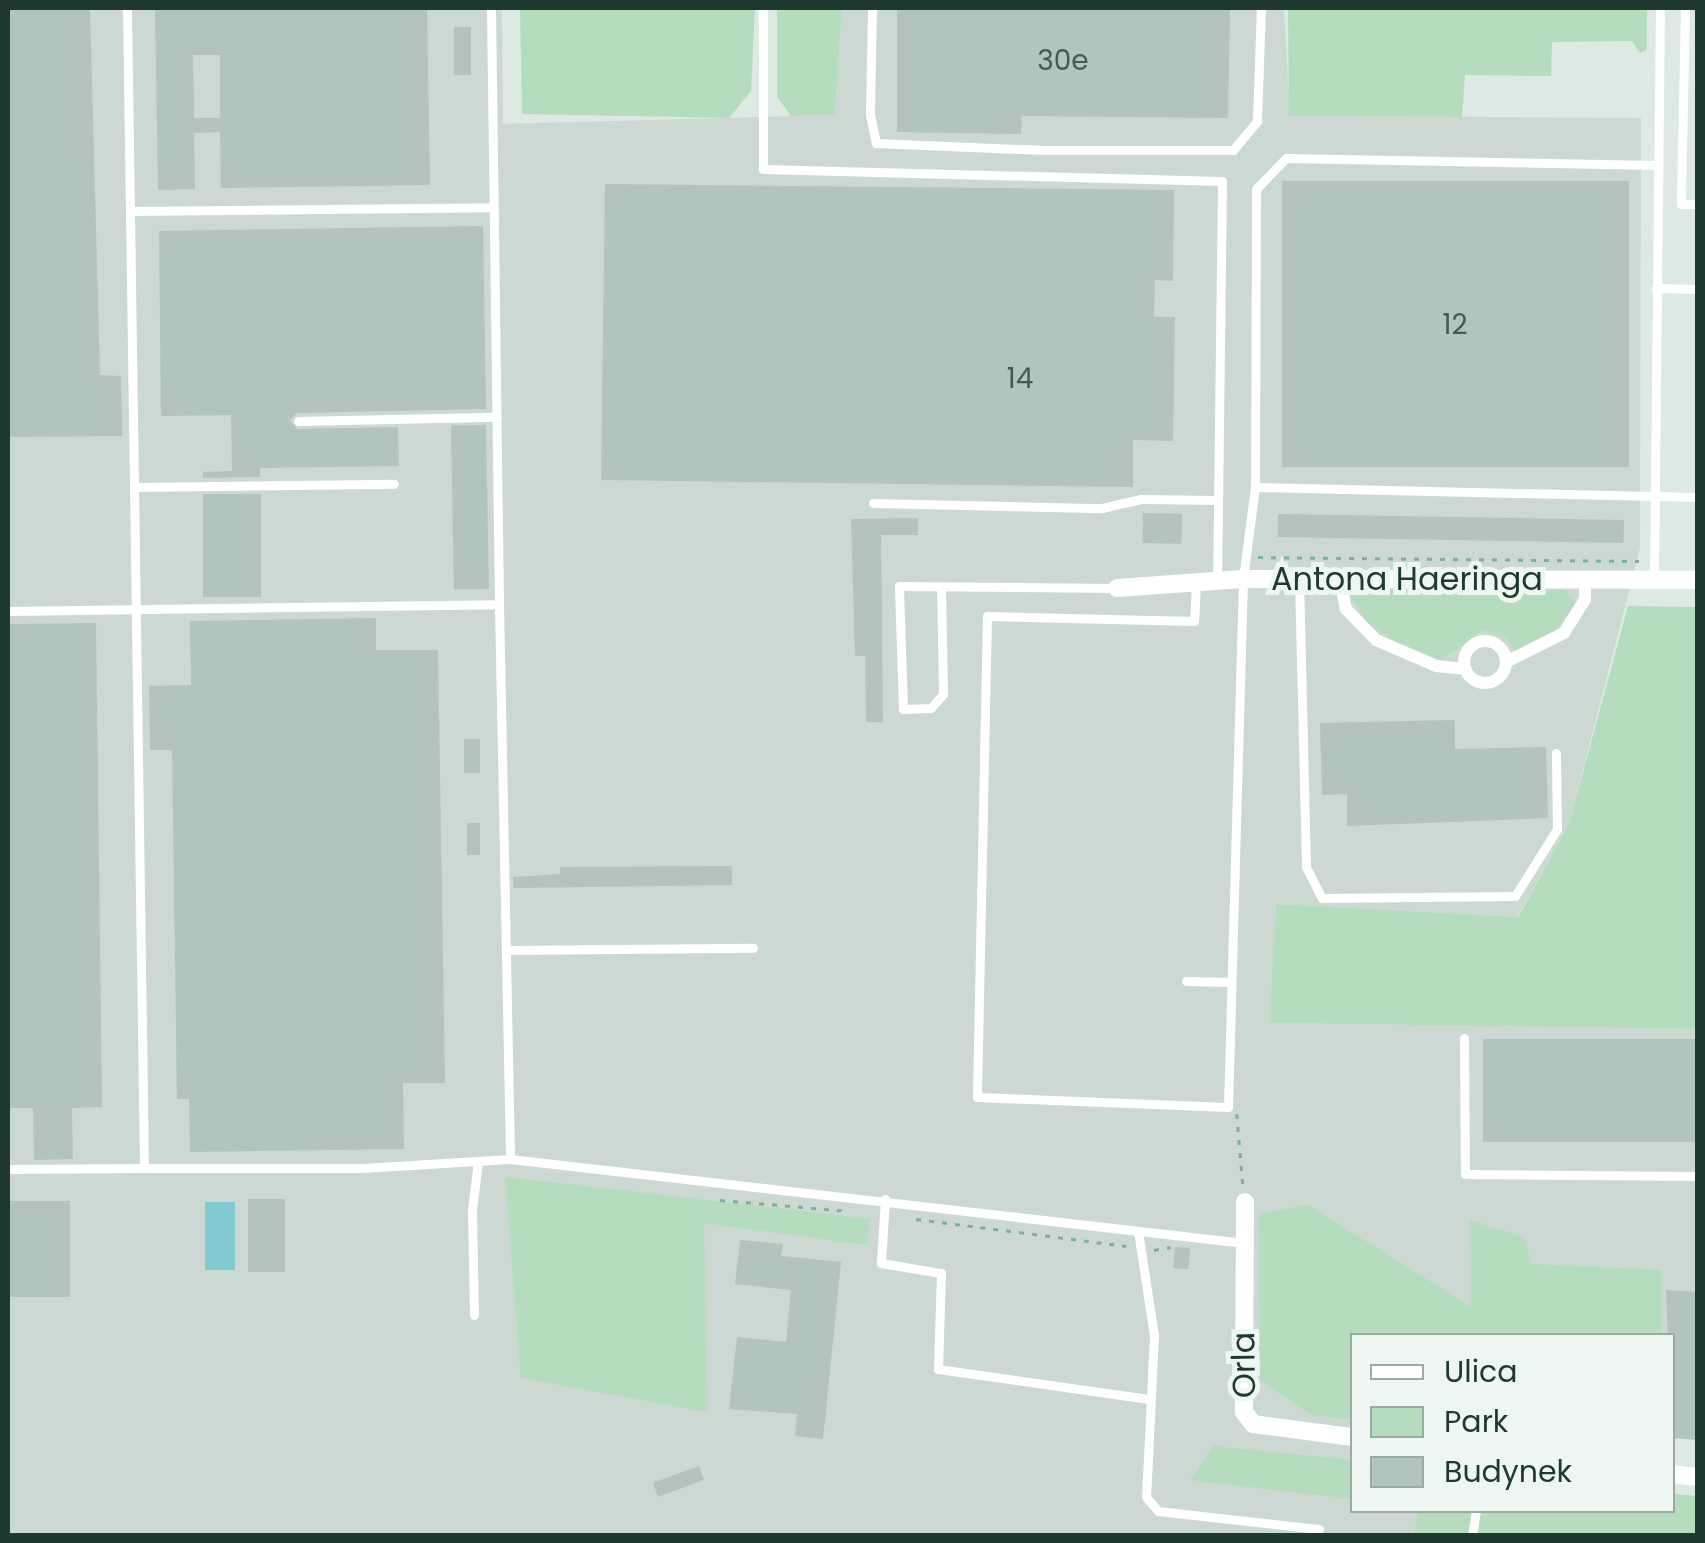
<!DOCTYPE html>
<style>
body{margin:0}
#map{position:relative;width:1705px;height:1543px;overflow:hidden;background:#ddeae3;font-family:Poppins,sans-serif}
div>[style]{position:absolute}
.built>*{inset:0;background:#cbd9d2}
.green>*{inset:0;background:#b4dcbd}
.water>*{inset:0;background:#82cad2;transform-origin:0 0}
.building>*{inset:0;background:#b2c4bc;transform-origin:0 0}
.path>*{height:2.5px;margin-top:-1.25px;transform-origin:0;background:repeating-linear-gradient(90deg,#7caf9c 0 5px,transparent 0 13px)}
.service>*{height:9px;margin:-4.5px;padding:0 4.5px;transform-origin:4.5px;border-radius:4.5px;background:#fff}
.pedestrian>*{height:12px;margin:-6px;padding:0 6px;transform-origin:6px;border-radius:6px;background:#fff}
.pedestrian>.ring{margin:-6px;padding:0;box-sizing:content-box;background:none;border:12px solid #fff;border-radius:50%}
.minor>*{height:18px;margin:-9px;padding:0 9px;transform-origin:9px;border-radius:9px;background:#fff}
span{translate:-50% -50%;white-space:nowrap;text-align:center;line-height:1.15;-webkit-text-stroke:10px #edf6f1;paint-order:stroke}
.number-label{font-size:28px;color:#435c53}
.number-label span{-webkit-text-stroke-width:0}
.street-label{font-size:32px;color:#1e3930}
.frame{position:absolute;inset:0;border:10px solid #1e3930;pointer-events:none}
.legend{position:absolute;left:1350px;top:1333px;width:325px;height:180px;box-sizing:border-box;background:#edf6f1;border:2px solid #9aaaa4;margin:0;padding:12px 18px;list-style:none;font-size:30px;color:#1e3930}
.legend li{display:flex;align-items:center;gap:20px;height:50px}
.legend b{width:50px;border:2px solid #9aaaa4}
</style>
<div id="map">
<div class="built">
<i style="clip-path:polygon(8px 8px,502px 8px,503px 124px,835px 115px,842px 8px,1284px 8px,1290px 116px,1641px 118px,1640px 548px,1569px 824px,1517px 917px,1276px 904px,1271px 1023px,1697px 1029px,1697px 1360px,1672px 1336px,1352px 1336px,1352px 1510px,1417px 1511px,1414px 1535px,8px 1536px)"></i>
</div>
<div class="green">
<i style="clip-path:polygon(520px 8px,755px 8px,751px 91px,729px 118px,522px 114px)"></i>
<i style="clip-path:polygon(777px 8px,842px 8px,835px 115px,791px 116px,777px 97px)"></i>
<i style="clip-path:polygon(1288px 8px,1647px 8px,1647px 50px,1640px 53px,1632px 41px,1552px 42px,1551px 76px,1465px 75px,1462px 117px,1289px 116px)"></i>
<i style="clip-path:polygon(1366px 587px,1565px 590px,1576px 603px,1556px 630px,1516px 652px,1506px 637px,1483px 630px,1442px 660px,1394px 641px,1367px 622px,1351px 597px)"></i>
<i style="clip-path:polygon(1628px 606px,1697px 607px,1697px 1029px,1270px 1023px,1276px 904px,1518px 917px,1569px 824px)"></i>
<i style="clip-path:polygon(505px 1177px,870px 1219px,867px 1245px,704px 1223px,708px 1412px,521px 1378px)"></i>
<i style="clip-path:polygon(1308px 1205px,1471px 1307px,1470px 1220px,1525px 1238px,1531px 1264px,1661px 1270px,1661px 1335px,1352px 1336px,1352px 1419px,1311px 1415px,1260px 1380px,1259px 1213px)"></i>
<i style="clip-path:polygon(1214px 1446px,1352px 1460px,1352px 1499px,1190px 1480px)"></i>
<i style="clip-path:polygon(1673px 1494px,1697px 1496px,1697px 1535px,1414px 1536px,1417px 1511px,1672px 1510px)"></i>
</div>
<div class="water">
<i style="left:235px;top:1202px;width:68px;height:30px;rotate:90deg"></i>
</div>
<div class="building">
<i style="clip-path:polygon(8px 8px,90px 8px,100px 375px,121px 376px,122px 436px,8px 437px)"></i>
<i style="clip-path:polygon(evenodd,155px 8px,427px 8px,430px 185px,221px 188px,220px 132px,194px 133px,195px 189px,158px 190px,155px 8px,193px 55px,220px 55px,220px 118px,194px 118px,193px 55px)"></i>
<i style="clip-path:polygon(897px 8px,1230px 8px,1228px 118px,1022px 116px,1021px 134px,897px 132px)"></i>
<i style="left:454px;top:27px;width:17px;height:48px"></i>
<i style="left:1282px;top:181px;width:347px;height:286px"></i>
<i style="clip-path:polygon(605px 184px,1174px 190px,1173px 281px,1155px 280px,1154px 317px,1175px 317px,1173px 441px,1133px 440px,1133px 487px,601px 480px)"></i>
<i style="clip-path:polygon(483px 226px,486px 409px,297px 413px,290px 420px,297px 429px,398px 427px,399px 466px,260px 468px,260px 477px,203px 478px,203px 472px,232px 471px,231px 415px,161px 416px,159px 231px)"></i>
<i style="left:486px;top:425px;width:164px;height:35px;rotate:89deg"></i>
<i style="left:203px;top:494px;width:58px;height:103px"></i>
<i style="left:1143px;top:513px;width:39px;height:30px;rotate:1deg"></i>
<i style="left:1278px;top:514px;width:346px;height:23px;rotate:1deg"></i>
<i style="clip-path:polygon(918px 518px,918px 535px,881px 535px,883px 722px,866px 722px,865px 656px,855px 656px,851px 519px)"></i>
<i style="clip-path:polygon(376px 618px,376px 650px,438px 650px,445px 1083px,403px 1083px,404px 1149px,190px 1152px,189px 1099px,177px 1099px,172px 750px,150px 750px,149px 686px,191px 685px,190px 621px)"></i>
<i style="clip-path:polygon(96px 623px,102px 1107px,72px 1108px,73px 1159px,34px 1160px,33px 1108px,8px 1108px,8px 624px)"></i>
<i style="clip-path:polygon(1455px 720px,1455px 749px,1546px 747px,1548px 818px,1347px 826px,1347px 794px,1322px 795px,1320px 723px)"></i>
<i style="left:480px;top:739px;width:34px;height:16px;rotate:90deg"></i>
<i style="left:467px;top:823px;width:13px;height:32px"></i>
<i style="clip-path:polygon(732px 866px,732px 885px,513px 888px,513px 877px,560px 874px,560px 867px)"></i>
<i style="left:1483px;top:1039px;width:215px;height:103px"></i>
<i style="left:248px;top:1199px;width:37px;height:73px"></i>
<i style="left:70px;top:1201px;width:96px;height:62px;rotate:90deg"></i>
<i style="clip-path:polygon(740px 1240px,783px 1244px,781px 1256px,841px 1262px,823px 1439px,795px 1436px,797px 1414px,729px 1409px,737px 1337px,786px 1342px,791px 1290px,735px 1284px)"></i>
<i style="left:1175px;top:1247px;width:15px;height:21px;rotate:4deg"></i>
<i style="clip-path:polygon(1666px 1290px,1698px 1292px,1698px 1440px,1672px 1438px)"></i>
<i style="left:699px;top:1466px;width:15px;height:49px;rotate:70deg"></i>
</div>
<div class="path">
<i style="left:1258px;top:557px;width:381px;rotate:0.6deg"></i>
<i style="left:1237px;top:1114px;width:71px;rotate:85.2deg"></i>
<i style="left:720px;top:1200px;width:128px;rotate:4.9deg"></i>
<i style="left:916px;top:1219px;width:212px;rotate:7.3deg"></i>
<i style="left:1154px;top:1250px;width:17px;rotate:-10deg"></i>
</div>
<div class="service">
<i style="left:491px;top:8px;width:596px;rotate:89.23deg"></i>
<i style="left:763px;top:8px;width:161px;rotate:90deg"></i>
<i style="left:763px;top:169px;width:459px;rotate:1.5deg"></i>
<i style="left:1222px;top:181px;width:399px;rotate:90.7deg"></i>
<i style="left:872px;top:8px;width:107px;rotate:91.1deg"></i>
<i style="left:870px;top:115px;width:29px;rotate:78deg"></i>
<i style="left:876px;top:143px;width:170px;rotate:2.4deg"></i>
<i style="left:1046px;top:150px;width:187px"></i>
<i style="left:1233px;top:150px;width:38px;rotate:-50deg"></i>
<i style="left:1257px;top:121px;width:113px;rotate:-88deg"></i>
<i style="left:1685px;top:8px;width:196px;rotate:91.2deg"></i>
<i style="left:1681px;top:204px;width:17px"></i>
<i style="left:130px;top:211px;width:364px;rotate:-0.6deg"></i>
<i style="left:1656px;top:288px;width:42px;rotate:1.4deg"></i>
<i style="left:298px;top:421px;width:199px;rotate:-1.2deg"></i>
<i style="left:134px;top:487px;width:260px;rotate:-0.7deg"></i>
<i style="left:1255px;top:487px;width:443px;rotate:1.3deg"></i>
<i style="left:873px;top:503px;width:229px;rotate:1.3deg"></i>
<i style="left:1102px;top:508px;width:40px;rotate:-13deg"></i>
<i style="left:1141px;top:499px;width:77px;rotate:0.7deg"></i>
<i style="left:1299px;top:579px;width:288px;rotate:88.6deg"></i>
<i style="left:1306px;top:867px;width:35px;rotate:63deg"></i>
<i style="left:1322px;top:898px;width:193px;rotate:-0.6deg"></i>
<i style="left:1515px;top:896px;width:79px;rotate:-57.9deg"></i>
<i style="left:1557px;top:829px;width:76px;rotate:-90.8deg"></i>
<i style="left:1654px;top:579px;width:571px;rotate:-89.4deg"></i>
<i style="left:1196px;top:584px;width:37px;rotate:93deg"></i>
<i style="left:1194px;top:621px;width:207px;rotate:-178.6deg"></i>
<i style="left:987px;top:616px;width:481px;rotate:91.2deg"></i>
<i style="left:977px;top:1097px;width:251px;rotate:2.3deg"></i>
<i style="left:1228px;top:1107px;width:528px;rotate:-88.37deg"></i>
<i style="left:1243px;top:579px;width:93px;rotate:-82.6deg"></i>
<i style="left:1255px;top:487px;width:298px;rotate:-89.8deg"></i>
<i style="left:1256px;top:189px;width:43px;rotate:-45.9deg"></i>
<i style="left:1286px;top:158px;width:371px;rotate:1.1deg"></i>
<i style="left:941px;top:587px;width:107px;rotate:88.9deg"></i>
<i style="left:943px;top:694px;width:18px;rotate:131deg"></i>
<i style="left:931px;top:708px;width:28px;rotate:178deg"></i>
<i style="left:903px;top:709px;width:123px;rotate:-91.9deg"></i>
<i style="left:899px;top:586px;width:218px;rotate:0.5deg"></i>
<i style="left:8px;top:611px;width:491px;rotate:-0.8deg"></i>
<i style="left:499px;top:604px;width:555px;rotate:88.86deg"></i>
<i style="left:510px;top:1159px;width:148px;rotate:176.5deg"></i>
<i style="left:362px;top:1168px;width:218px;rotate:180deg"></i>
<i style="left:506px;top:950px;width:247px;rotate:-0.5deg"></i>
<i style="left:1186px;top:981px;width:44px;rotate:1.3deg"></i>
<i style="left:1464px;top:1038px;width:136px;rotate:89.6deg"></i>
<i style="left:1465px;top:1174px;width:233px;rotate:0.5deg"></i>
<i style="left:510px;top:1159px;width:739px;rotate:6.53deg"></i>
<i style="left:8px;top:1169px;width:136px;rotate:-0.4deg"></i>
<i style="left:144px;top:1168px;width:1160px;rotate:-90.84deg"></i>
<i style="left:885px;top:1199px;width:64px;rotate:93.6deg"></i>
<i style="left:881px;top:1263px;width:61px;rotate:9.5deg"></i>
<i style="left:941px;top:1273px;width:96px;rotate:91.8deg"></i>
<i style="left:938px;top:1369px;width:213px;rotate:8.1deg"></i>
<i style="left:1138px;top:1231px;width:105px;rotate:81.3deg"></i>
<i style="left:1154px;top:1335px;width:162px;rotate:92.8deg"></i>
<i style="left:1146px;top:1497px;width:18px;rotate:49deg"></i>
<i style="left:1158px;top:1511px;width:162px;rotate:6.4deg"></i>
<i style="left:474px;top:1315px;width:105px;rotate:-91.1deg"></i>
<i style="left:472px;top:1210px;width:49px;rotate:-83deg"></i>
<i style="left:1472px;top:1536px;width:26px;rotate:-81deg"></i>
</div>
<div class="pedestrian">
<i style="left:1340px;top:579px;width:31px;rotate:79deg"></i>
<i style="left:1346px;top:609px;width:43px;rotate:45.9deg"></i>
<i style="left:1376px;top:640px;width:65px;rotate:23.4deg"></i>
<i style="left:1436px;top:666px;width:30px;rotate:6deg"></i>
<i class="ring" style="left:1464px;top:641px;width:30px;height:30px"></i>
<i style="left:1506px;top:662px;width:65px;rotate:-26.6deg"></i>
<i style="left:1564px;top:633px;width:39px;rotate:-58deg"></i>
<i style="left:1585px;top:600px;width:21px;rotate:-90deg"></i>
</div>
<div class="minor">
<i style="left:1117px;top:588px;width:126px;rotate:-4.1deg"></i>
<i style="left:1243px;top:579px;width:455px;rotate:0.1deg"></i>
<i style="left:1245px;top:1202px;width:210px;rotate:90.3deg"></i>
<i style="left:1244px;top:1412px;width:15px;rotate:53deg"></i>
<i style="left:1253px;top:1424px;width:100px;rotate:7.5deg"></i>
<i style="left:1672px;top:1474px;width:26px;rotate:7deg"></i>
</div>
<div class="number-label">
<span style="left:1063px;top:61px">30e</span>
<span style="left:1455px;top:325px">12</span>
<span style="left:1020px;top:379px">14</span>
</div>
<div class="street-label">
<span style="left:1407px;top:579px">Antona Haeringa</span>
<span style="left:1244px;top:1365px;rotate:-91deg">Orla</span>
</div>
<div class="frame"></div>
<ul class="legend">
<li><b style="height:12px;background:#fff"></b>Ulica</li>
<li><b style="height:28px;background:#b4dcbd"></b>Park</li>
<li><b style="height:28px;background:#b2c4bc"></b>Budynek</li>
</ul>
</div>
